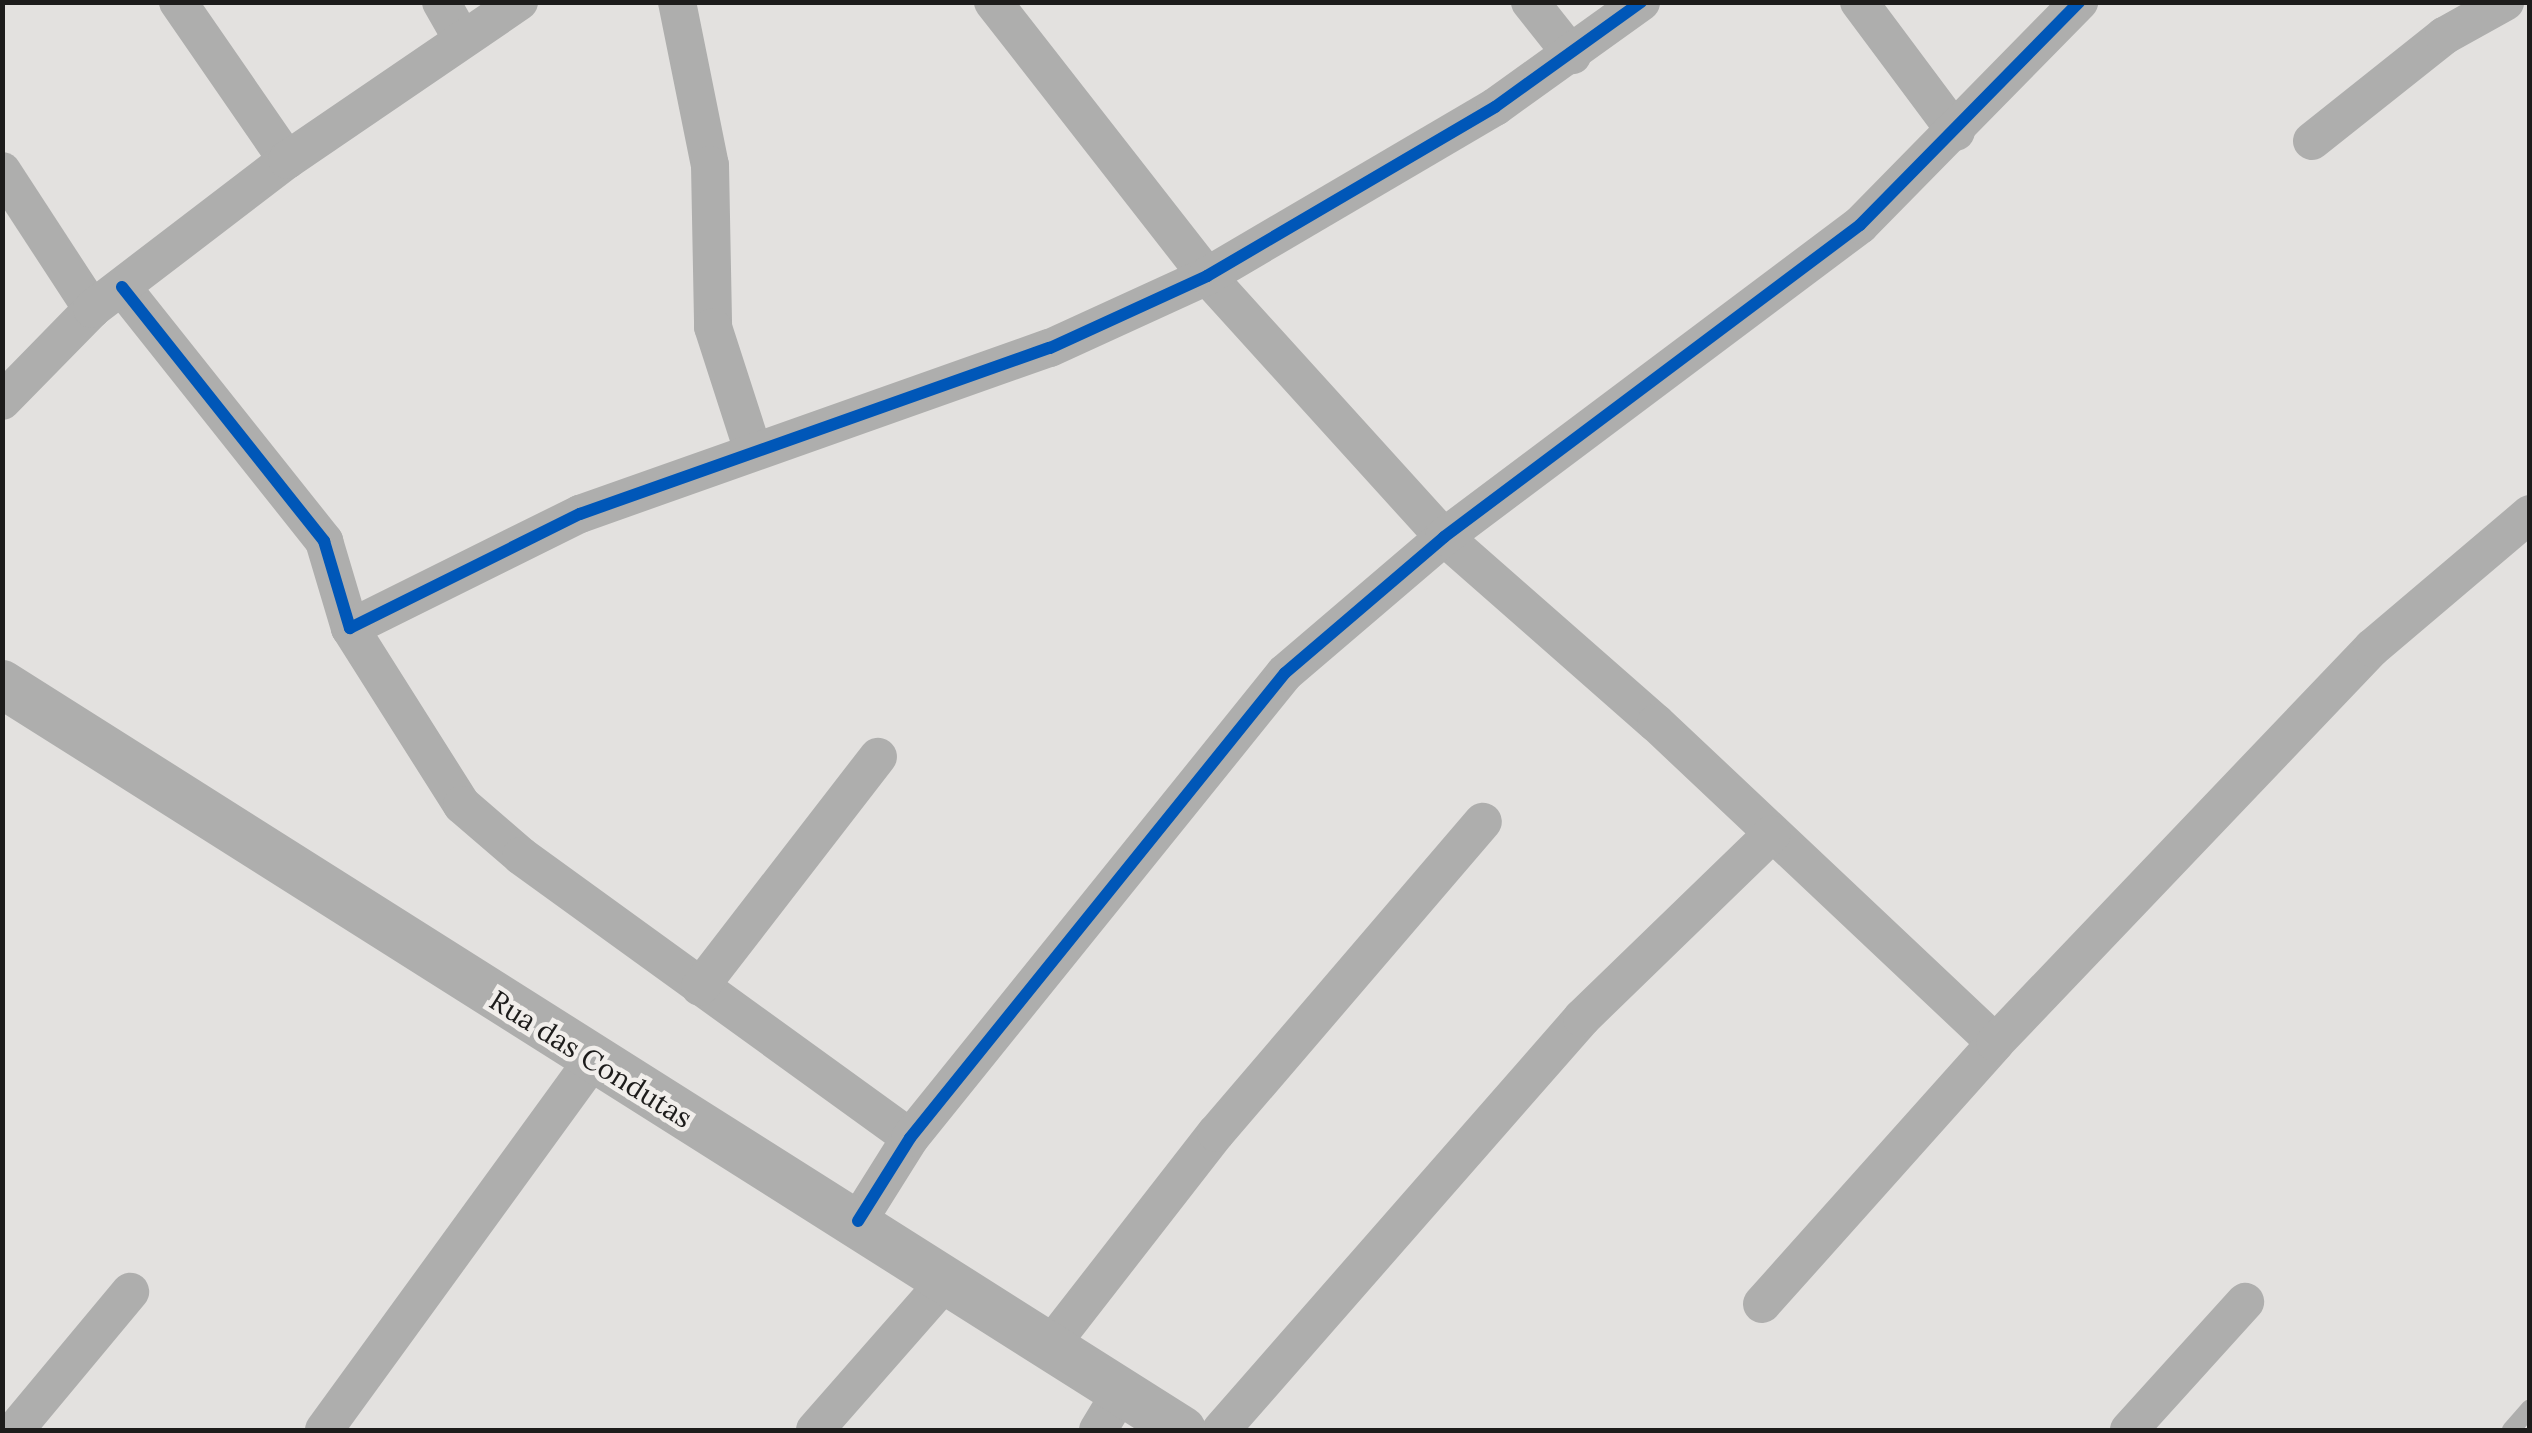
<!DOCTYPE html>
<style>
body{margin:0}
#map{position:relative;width:2532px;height:1433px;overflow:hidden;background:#e3e1df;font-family:Lora,serif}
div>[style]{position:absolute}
.service>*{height:18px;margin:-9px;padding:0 9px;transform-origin:9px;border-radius:9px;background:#aeaead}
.minor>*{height:38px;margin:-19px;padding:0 19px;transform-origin:19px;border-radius:19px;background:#aeaead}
.tertiary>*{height:48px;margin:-24px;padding:0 24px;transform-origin:24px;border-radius:24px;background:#aeaead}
.cycleway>*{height:12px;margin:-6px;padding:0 6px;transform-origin:6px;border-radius:6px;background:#0057b8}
span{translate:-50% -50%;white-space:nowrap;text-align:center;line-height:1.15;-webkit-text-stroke:9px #f1eeeb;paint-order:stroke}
.street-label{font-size:28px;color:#1d1c1b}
.frame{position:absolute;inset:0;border:5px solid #1d1c1b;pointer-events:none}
</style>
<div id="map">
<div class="service">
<i style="left:2511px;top:1430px;width:29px;rotate:-49deg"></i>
</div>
<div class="minor">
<i style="left:178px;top:2px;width:192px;rotate:55.4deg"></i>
<i style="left:441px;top:2px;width:40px;rotate:60.3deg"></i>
<i style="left:677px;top:2px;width:166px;rotate:78.6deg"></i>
<i style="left:710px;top:165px;width:162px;rotate:88.9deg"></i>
<i style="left:713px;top:327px;width:130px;rotate:72.1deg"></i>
<i style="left:993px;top:2px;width:348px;rotate:52deg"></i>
<i style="left:1207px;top:276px;width:353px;rotate:47.8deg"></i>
<i style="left:1444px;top:537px;width:282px;rotate:41.3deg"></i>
<i style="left:1656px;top:723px;width:466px;rotate:43.3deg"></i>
<i style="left:1530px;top:2px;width:68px;rotate:51.6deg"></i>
<i style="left:1859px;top:2px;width:162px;rotate:53.3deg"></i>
<i style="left:2312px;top:141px;width:169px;rotate:-38.5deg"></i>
<i style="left:2444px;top:36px;width:70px;rotate:-29.1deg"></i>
<i style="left:2px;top:171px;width:165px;rotate:56.9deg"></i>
<i style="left:122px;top:287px;width:325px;rotate:51.5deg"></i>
<i style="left:324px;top:541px;width:91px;rotate:73.4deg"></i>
<i style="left:350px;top:628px;width:257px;rotate:-26.4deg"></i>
<i style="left:580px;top:514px;width:498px;rotate:-19.5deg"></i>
<i style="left:1050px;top:348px;width:173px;rotate:-24.6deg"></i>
<i style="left:1207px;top:276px;width:334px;rotate:-30.4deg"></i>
<i style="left:1495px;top:107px;width:180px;rotate:-35.7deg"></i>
<i style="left:2px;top:401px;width:129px;rotate:-45.6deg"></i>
<i style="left:92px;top:309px;width:245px;rotate:-37.4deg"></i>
<i style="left:287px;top:160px;width:281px;rotate:-34.3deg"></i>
<i style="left:350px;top:628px;width:209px;rotate:57.7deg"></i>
<i style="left:462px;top:805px;width:78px;rotate:40.8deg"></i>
<i style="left:521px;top:856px;width:480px;rotate:35.9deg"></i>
<i style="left:700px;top:987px;width:291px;rotate:-52.3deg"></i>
<i style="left:858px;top:1221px;width:98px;rotate:-57.9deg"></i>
<i style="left:910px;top:1138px;width:597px;rotate:-51.12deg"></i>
<i style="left:1285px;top:673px;width:209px;rotate:-40.5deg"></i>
<i style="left:1444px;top:537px;width:520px;rotate:-36.87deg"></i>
<i style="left:1860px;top:225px;width:313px;rotate:-45.5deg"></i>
<i style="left:1762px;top:1304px;width:350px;rotate:-48.2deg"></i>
<i style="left:1995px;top:1043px;width:546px;rotate:-46.34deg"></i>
<i style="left:2372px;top:648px;width:207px;rotate:-40.3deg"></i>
<i style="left:1050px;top:1346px;width:270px;rotate:-52.1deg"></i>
<i style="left:1216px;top:1133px;width:410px;rotate:-49.4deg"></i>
<i style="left:15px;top:1430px;width:180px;rotate:-50.2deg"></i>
<i style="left:324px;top:1430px;width:455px;rotate:-54deg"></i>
<i style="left:815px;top:1430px;width:198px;rotate:-48.7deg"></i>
<i style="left:1098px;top:1430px;width:44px;rotate:-58.8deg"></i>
<i style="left:1221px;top:1430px;width:548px;rotate:-48.77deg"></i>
<i style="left:1582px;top:1018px;width:264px;rotate:-44.1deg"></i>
<i style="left:2129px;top:1430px;width:173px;rotate:-47.8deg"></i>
</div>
<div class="tertiary">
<i style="left:2px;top:684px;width:1396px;rotate:32.3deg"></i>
</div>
<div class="cycleway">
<i style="left:122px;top:287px;width:325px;rotate:51.5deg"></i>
<i style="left:324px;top:541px;width:91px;rotate:73.4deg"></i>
<i style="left:350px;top:628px;width:257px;rotate:-26.4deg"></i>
<i style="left:580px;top:514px;width:498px;rotate:-19.5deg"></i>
<i style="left:1050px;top:348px;width:173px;rotate:-24.6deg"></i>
<i style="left:1207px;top:276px;width:334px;rotate:-30.4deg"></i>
<i style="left:1495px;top:107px;width:180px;rotate:-35.7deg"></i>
<i style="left:858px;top:1221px;width:98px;rotate:-57.9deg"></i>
<i style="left:910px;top:1138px;width:597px;rotate:-51.12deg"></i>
<i style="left:1285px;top:673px;width:209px;rotate:-40.5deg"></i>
<i style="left:1444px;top:537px;width:520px;rotate:-36.87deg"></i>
<i style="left:1860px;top:225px;width:313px;rotate:-45.5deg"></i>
</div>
<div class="street-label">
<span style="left:591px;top:1059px;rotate:32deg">Rua das Condutas</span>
</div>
<div class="frame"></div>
</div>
